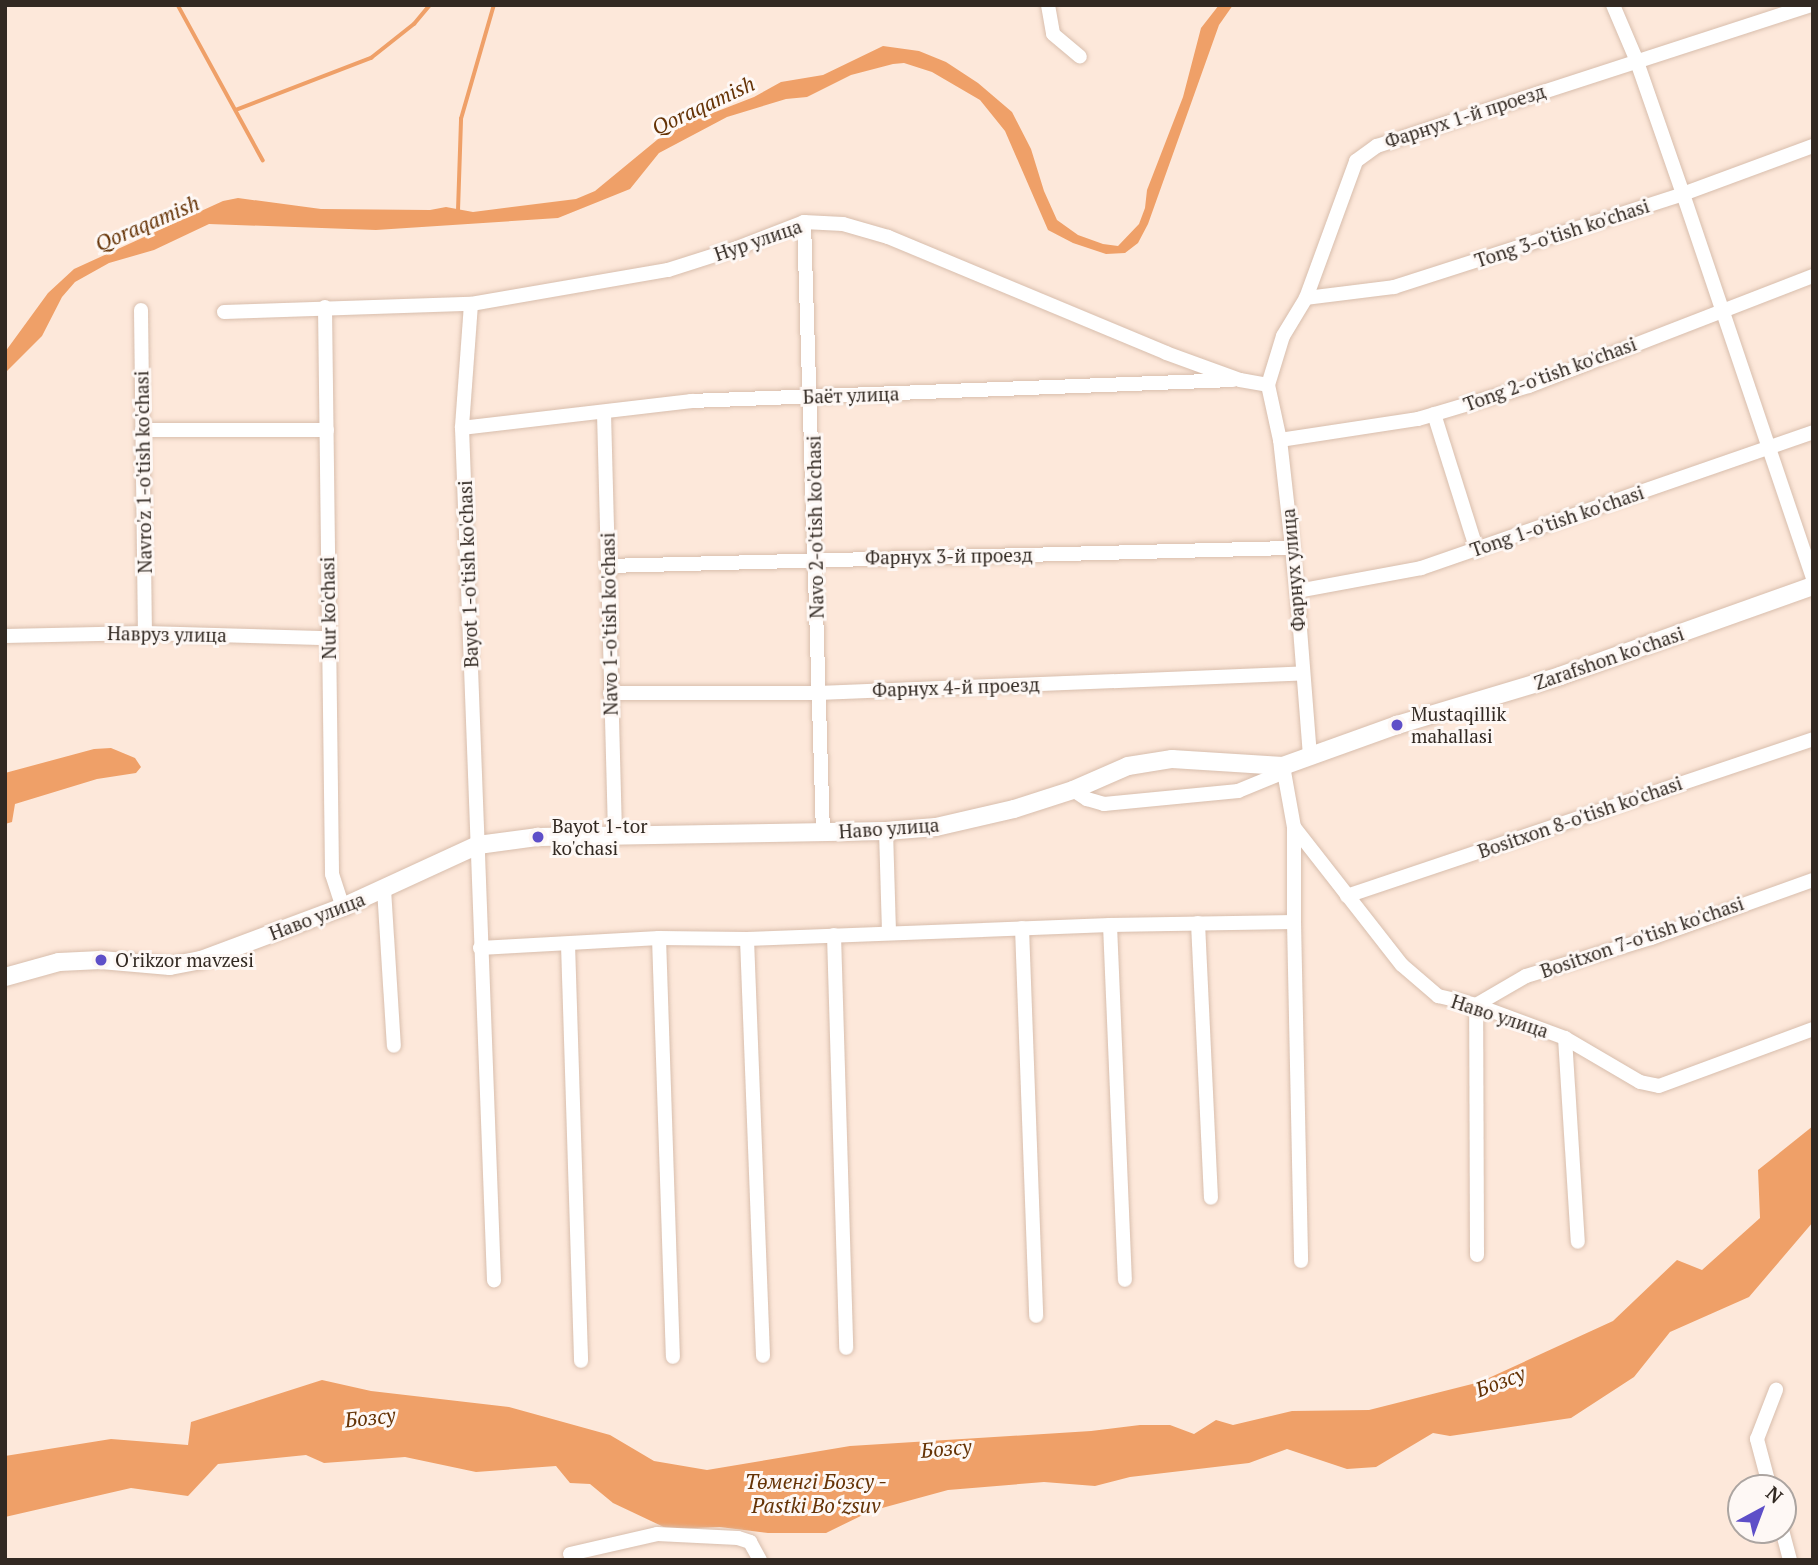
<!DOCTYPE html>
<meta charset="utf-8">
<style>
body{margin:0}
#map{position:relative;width:1818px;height:1565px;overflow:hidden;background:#fde8da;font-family:"PT Serif",serif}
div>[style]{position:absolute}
.water>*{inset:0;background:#efa068}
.stream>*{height:3.5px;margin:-1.75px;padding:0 1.75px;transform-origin:1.75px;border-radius:1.75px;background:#efa068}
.roads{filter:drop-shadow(0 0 2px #d8bead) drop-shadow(0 0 2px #d8bead)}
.minor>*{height:14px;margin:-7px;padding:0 7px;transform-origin:7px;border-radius:7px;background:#fff}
.tertiary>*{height:18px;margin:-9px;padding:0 9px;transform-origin:9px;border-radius:9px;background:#fff}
.dots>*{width:19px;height:19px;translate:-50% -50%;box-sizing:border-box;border:4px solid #fef8f5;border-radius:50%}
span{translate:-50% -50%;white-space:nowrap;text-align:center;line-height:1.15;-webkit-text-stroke:6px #fef8f5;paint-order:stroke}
.street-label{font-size:19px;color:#322922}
.poi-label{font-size:19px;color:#322922}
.left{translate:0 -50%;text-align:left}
.water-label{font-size:21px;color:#653306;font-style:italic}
.frame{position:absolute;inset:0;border:7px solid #322922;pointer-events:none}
.north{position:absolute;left:1727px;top:1474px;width:70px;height:70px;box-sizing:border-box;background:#fef8f5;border:2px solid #aca5a1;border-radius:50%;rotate:41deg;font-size:19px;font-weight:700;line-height:28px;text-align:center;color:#322922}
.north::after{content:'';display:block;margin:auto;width:24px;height:32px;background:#5e4fc8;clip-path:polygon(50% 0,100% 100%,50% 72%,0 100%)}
</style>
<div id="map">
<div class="water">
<i style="clip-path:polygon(1219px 5px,1233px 5px,1219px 25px,1148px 224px,1138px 243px,1125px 253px,1106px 254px,1073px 243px,1048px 230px,1005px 131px,980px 100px,932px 72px,904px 63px,893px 64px,851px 75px,807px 97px,786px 99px,727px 117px,659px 153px,630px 189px,558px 218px,376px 230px,209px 224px,154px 250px,109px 263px,75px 282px,62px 297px,42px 336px,5px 373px,5px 352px,48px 293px,74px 269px,223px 201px,238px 198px,321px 209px,430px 210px,446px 207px,473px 212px,576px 199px,595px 191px,669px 130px,754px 97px,781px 82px,823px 75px,883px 46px,919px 51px,946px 62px,978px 83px,1012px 112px,1031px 149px,1044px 191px,1057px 220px,1078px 235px,1103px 244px,1118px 246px,1139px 224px,1145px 208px,1147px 190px,1183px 97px,1201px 28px)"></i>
<i style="clip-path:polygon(111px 748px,135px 758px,141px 767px,136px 773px,97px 779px,15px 804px,12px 822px,5px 824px,5px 773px,94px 749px)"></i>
<i style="clip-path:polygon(1813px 1126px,1813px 1222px,1749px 1297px,1670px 1332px,1634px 1377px,1571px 1418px,1450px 1436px,1433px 1433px,1376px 1467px,1347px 1469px,1287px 1449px,1249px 1463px,1130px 1477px,1095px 1486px,1044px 1482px,948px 1490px,871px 1511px,826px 1533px,768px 1533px,720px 1527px,668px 1529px,613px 1503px,590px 1484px,570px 1483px,556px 1466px,476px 1472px,405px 1457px,324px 1463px,306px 1455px,218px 1464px,188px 1496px,131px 1488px,5px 1517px,5px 1456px,111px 1439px,188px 1445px,191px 1422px,322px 1380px,371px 1391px,509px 1407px,610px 1435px,654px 1461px,707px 1470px,850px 1446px,1091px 1431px,1140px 1425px,1170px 1425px,1194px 1434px,1216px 1420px,1233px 1425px,1292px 1411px,1369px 1410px,1480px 1382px,1613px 1321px,1677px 1260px,1702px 1270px,1760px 1218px,1758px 1170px)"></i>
</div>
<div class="stream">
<i style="left:178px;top:5px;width:177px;rotate:61.3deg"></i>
<i style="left:236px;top:110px;width:145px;rotate:-21.1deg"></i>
<i style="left:371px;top:58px;width:55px;rotate:-38.3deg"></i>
<i style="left:414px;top:24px;width:25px;rotate:-50deg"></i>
<i style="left:458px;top:211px;width:92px;rotate:-88.1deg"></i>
<i style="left:461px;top:119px;width:119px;rotate:-73.9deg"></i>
</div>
<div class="roads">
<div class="minor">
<i style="left:1048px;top:5px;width:29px;rotate:80deg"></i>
<i style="left:1053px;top:34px;width:35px;rotate:40deg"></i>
<i style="left:1613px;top:5px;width:59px;rotate:66.9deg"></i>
<i style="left:1636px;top:59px;width:143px;rotate:70.8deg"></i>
<i style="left:1683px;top:194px;width:406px;rotate:71.3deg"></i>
<i style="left:804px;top:222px;width:611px;rotate:88.22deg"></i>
<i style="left:1306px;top:298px;width:89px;rotate:-7.1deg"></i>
<i style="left:1394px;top:287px;width:304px;rotate:-17.8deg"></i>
<i style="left:1683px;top:194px;width:139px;rotate:-20.3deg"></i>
<i style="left:471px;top:304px;width:124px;rotate:94.2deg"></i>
<i style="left:462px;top:428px;width:853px;rotate:87.85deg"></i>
<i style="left:325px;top:307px;width:567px;rotate:89.29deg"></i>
<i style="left:332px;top:874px;width:35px;rotate:72deg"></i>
<i style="left:141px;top:310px;width:323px;rotate:89.3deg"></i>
<i style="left:224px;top:312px;width:247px;rotate:-1.9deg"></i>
<i style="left:471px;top:304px;width:200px;rotate:-9.8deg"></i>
<i style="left:668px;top:270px;width:72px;rotate:-17.7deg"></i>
<i style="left:737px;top:248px;width:72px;rotate:-21.2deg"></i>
<i style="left:804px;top:222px;width:39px;rotate:3deg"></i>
<i style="left:843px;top:224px;width:47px;rotate:16.1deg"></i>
<i style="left:888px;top:237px;width:301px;rotate:22.6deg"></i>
<i style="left:1166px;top:353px;width:79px;rotate:20deg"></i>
<i style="left:1240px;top:380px;width:28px;rotate:10deg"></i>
<i style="left:604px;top:413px;width:423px;rotate:88.5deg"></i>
<i style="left:1434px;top:414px;width:143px;rotate:72.5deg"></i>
<i style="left:462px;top:428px;width:231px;rotate:-6.7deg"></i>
<i style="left:691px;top:401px;width:542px;rotate:-2.22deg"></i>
<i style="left:142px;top:430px;width:185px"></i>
<i style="left:1280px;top:440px;width:140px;rotate:-8.7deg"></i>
<i style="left:1418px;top:419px;width:116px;rotate:-16.6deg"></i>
<i style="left:1529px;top:386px;width:305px;rotate:-21.2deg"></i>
<i style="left:607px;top:566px;width:684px;rotate:-1.51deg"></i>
<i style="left:1297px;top:591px;width:126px;rotate:-10.5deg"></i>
<i style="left:1421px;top:568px;width:415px;rotate:-19.1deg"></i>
<i style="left:5px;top:636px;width:140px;rotate:-1.2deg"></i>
<i style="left:145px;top:633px;width:184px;rotate:1.6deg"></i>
<i style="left:610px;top:693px;width:208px"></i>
<i style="left:818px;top:693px;width:483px;rotate:-2.3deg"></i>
<i style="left:1310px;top:756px;width:166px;rotate:-94.5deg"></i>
<i style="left:1297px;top:591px;width:152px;rotate:-96.4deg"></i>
<i style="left:1280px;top:440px;width:56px;rotate:-102.3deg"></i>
<i style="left:1268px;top:385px;width:51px;rotate:-73deg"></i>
<i style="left:1283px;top:336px;width:44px;rotate:-58.8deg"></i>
<i style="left:1306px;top:298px;width:146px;rotate:-69.9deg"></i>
<i style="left:1356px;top:161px;width:26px;rotate:-36deg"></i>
<i style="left:1377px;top:146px;width:455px;rotate:-18deg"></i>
<i style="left:1283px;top:766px;width:62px;rotate:79.8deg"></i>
<i style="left:1294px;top:827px;width:175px;rotate:52deg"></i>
<i style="left:1402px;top:965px;width:48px;rotate:40.7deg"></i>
<i style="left:1438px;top:996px;width:39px;rotate:13deg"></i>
<i style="left:1476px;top:1005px;width:95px;rotate:20.3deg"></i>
<i style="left:1565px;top:1038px;width:87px;rotate:30.4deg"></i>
<i style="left:1640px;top:1082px;width:19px;rotate:12deg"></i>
<i style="left:1659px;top:1086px;width:164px;rotate:-20.3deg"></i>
<i style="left:1073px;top:790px;width:17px;rotate:33deg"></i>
<i style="left:1087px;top:799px;width:18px;rotate:16deg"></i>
<i style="left:1104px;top:804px;width:135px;rotate:-5.5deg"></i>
<i style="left:1238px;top:791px;width:50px;rotate:-22.4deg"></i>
<i style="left:886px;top:831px;width:102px;rotate:88.3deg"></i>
<i style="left:384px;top:889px;width:157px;rotate:86.4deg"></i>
<i style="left:1347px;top:896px;width:492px;rotate:-18.6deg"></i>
<i style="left:1294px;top:922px;width:339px;rotate:88.8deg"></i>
<i style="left:1198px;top:923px;width:275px;rotate:87.3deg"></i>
<i style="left:1110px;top:925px;width:355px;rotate:87.6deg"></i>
<i style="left:1022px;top:928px;width:388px;rotate:87.9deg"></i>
<i style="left:834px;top:935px;width:413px;rotate:88.3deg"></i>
<i style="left:659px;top:938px;width:419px;rotate:88.1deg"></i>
<i style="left:747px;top:939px;width:417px;rotate:87.8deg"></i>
<i style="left:568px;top:944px;width:417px;rotate:88.2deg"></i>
<i style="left:480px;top:948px;width:179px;rotate:-3.2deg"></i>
<i style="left:659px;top:938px;width:88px;rotate:0.7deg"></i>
<i style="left:747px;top:939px;width:363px;rotate:-2.2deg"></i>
<i style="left:1110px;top:925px;width:184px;rotate:-0.9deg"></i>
<i style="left:1294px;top:922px;width:95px;rotate:-90deg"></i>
<i style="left:1565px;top:1038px;width:204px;rotate:86.4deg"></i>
<i style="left:1477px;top:1255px;width:250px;rotate:-90.2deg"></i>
<i style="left:1476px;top:1005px;width:58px;rotate:-30.1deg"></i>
<i style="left:1526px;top:976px;width:131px;rotate:-16.9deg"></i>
<i style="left:1651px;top:938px;width:172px;rotate:-19.7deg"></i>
<i style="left:1770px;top:1488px;width:51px;rotate:-104.9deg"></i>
<i style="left:1757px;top:1439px;width:53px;rotate:-68.8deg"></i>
<i style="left:1782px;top:1530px;width:31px;rotate:75deg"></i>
<i style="left:570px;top:1554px;width:89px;rotate:-12.9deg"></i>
<i style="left:657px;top:1534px;width:81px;rotate:2.8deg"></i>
<i style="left:738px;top:1538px;width:13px;rotate:18deg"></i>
<i style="left:750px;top:1542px;width:21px;rotate:61deg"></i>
</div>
<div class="tertiary">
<i style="left:5px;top:977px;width:56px;rotate:-15.5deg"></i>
<i style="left:59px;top:962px;width:42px;rotate:-2.7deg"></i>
<i style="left:101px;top:960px;width:69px;rotate:5deg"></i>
<i style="left:170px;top:966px;width:32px;rotate:-11deg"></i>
<i style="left:201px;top:960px;width:152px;rotate:-20.5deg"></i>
<i style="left:343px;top:907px;width:149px;rotate:-24.7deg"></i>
<i style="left:478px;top:845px;width:61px;rotate:-7.6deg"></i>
<i style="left:538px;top:837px;width:348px;rotate:-1deg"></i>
<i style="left:886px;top:831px;width:50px;rotate:-4.6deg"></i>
<i style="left:936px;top:827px;width:80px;rotate:-13deg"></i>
<i style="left:1014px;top:809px;width:62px;rotate:-17.9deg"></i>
<i style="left:1073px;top:790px;width:60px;rotate:-23.6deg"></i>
<i style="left:1128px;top:766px;width:45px;rotate:-9deg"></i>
<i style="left:1172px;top:759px;width:111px;rotate:3.6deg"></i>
<i style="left:1283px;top:766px;width:121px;rotate:-19.8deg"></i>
<i style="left:1397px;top:725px;width:170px;rotate:-16.7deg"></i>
<i style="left:1560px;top:676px;width:269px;rotate:-19.6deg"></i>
</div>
</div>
<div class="dots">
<i style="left:1397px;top:725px;background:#5e4fc8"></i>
<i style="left:538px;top:837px;background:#5e4fc8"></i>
<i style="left:101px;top:960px;background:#5e4fc8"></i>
</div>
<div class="street-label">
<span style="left:1465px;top:116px;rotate:-18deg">Фарнух 1-й проезд</span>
<span style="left:1562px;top:233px;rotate:-18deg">Tong 3-o'tish ko'chasi</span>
<span style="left:758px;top:240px;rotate:-19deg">Нур улица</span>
<span style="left:1550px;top:374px;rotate:-20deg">Tong 2-o'tish ko'chasi</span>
<span style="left:851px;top:395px;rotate:-2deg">Баёт улица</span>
<span style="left:143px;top:472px;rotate:-91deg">Navro'z 1-o'tish ko'chasi</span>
<span style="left:1557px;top:521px;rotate:-19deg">Tong 1-o'tish ko'chasi</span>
<span style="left:815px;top:527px;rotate:-91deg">Navo 2-o'tish ko'chasi</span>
<span style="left:949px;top:556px;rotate:-1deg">Фарнух 3-й проезд</span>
<span style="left:1293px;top:570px;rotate:-95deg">Фарнух улица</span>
<span style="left:468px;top:574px;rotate:-92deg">Bayot 1-o'tish ko'chasi</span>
<span style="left:328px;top:608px;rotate:-91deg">Nur ko'chasi</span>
<span style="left:609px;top:624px;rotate:-91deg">Navo 1-o'tish ko'chasi</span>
<span style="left:167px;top:634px;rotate:1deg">Навруз улица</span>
<span style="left:1609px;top:658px;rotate:-19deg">Zarafshon ko'chasi</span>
<span style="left:956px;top:687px;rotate:-2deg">Фарнух 4-й проезд</span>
<span style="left:1580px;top:817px;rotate:-19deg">Bositxon 8-o'tish ko'chasi</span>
<span style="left:889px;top:828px;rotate:-4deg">Наво улица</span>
<span style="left:317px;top:916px;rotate:-21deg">Наво улица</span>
<span style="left:1642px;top:937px;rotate:-19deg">Bositxon 7-o'tish ko'chasi</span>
<span style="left:1500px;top:1016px;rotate:18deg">Наво улица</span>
</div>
<div class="poi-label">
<span class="left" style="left:1411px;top:725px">Mustaqillik<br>mahallasi</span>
<span class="left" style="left:552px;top:837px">Bayot 1-tor<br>ko'chasi</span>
<span class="left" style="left:115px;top:960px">O'rikzor mavzesi</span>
</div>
<div class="water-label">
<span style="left:703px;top:105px;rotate:-25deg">Qoraqamish</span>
<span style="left:147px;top:223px;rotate:-23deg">Qoraqamish</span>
<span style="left:1500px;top:1381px;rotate:-21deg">Бозсу</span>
<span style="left:370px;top:1417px;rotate:-6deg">Бозсу</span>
<span style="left:946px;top:1448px;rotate:-5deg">Бозсу</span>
<span style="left:816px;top:1493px">Төменгі Бозсу -<br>Pastki Boʻzsuv</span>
</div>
<div class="frame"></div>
<div class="north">N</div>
</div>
